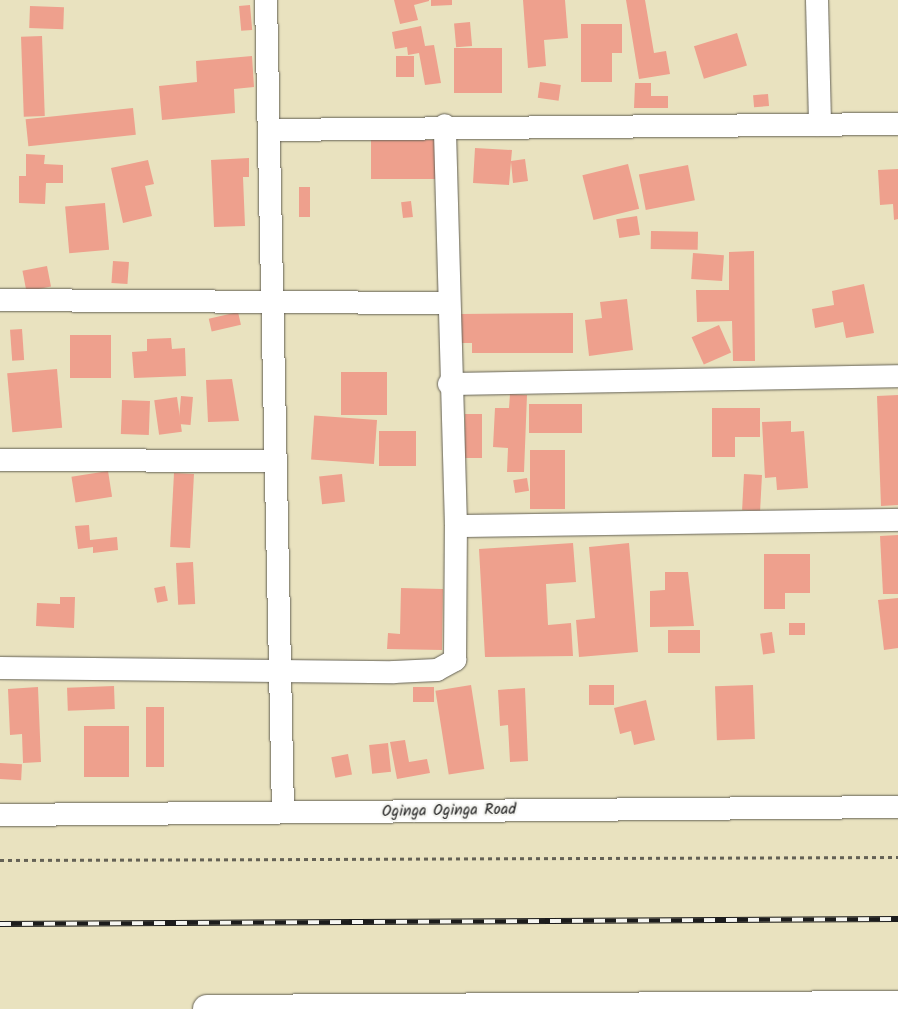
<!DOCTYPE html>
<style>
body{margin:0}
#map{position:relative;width:898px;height:1009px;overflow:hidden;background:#e9e2bf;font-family:Kalam,sans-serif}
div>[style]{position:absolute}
.building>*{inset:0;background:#eea08d;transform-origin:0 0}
.path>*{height:3px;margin-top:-1.5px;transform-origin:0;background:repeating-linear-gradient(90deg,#646155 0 4px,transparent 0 8px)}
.roads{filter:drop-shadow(0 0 1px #646155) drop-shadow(0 0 1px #646155)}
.minor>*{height:22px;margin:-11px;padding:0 11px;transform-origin:11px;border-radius:11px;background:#fff}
.highway>*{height:28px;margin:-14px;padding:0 14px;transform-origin:14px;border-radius:14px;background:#fff}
.rail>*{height:5.5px;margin-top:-2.75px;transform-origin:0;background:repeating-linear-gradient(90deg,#f6f6f2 0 11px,#1c1c1c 0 22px);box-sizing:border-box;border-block:1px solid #1c1c1c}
span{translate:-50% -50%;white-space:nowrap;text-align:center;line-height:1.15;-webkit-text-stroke:4.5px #f6f6f2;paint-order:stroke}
.street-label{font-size:16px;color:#1c1c1c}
</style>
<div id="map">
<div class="building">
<i style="clip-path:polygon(394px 0,429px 0,429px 1px,414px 5px,418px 20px,400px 24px)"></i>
<i style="clip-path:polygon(431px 0,452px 0,452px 5px,431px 6px)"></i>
<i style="clip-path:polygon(523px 0,565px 0,568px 38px,544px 40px,546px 66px,528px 68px)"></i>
<i style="clip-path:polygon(626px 0,645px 0,654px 53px,666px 51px,670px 74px,639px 79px)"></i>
<i style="left:250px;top:5px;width:25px;height:11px;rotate:85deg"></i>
<i style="left:30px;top:6px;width:34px;height:22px;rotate:2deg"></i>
<i style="left:470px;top:22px;width:24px;height:16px;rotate:85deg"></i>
<i style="clip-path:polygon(581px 24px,622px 24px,622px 53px,612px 53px,612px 82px,581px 82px)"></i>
<i style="clip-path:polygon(421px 26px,425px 46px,434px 45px,441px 83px,425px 85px,419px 53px,408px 55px,407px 47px,395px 49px,392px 32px)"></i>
<i style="left:737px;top:33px;width:34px;height:45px;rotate:73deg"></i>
<i style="left:42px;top:36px;width:80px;height:21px;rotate:88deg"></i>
<i style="left:454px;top:48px;width:48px;height:45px"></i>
<i style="clip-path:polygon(252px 56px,254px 87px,234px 89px,235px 113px,162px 120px,159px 86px,197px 82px,196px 61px)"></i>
<i style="left:414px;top:56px;width:21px;height:18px;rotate:90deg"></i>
<i style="left:540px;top:82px;width:21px;height:16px;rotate:8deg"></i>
<i style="clip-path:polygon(635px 83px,651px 83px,651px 96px,668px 96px,668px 108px,634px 108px)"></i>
<i style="left:768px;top:94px;width:12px;height:15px;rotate:85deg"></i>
<i style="left:133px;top:108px;width:27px;height:108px;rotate:84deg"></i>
<i style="left:438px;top:140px;width:39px;height:67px;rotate:90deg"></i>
<i style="clip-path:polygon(475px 148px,512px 150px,511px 161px,525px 159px,528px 181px,513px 183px,511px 162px,509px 185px,473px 183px)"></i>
<i style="clip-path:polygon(26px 154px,45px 155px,44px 164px,63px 165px,63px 183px,46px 183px,45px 204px,19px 203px,19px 176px,26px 176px)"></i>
<i style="clip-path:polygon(249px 158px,249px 177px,243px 177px,245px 226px,214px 227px,211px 160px)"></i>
<i style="clip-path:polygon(148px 160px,154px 184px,145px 186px,152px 216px,123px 223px,111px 168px)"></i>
<i style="left:628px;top:164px;width:46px;height:47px;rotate:76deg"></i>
<i style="left:688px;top:165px;width:36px;height:50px;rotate:79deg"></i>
<i style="clip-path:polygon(898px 169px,898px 219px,894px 220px,893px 204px,880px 205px,878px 170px)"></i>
<i style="left:299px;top:187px;width:11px;height:30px"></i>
<i style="left:411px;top:201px;width:16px;height:10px;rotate:83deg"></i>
<i style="left:105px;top:203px;width:47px;height:40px;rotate:85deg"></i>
<i style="left:637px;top:216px;width:19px;height:21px;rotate:81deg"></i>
<i style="left:651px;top:231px;width:47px;height:18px;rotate:1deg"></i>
<i style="clip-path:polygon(754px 251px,755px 361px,733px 361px,732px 321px,697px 322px,696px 290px,729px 290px,729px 252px)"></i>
<i style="left:693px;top:253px;width:31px;height:26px;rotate:4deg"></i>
<i style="left:113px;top:261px;width:16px;height:22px;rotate:4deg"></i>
<i style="left:47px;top:266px;width:21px;height:25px;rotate:79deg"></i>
<i style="clip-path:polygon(864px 284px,874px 333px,846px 338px,843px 322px,815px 328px,812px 309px,834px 305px,832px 291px)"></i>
<i style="clip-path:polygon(627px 299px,633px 350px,589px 356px,585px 320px,602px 318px,600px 302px)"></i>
<i style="left:238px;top:312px;width:13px;height:30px;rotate:77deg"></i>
<i style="clip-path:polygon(573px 313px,573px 353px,472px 353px,472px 343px,461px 343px,461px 314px)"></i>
<i style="left:719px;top:325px;width:30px;height:30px;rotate:66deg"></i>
<i style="left:22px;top:329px;width:31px;height:12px;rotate:86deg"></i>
<i style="left:70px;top:335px;width:41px;height:43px"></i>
<i style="clip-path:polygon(171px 338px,172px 349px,185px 348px,186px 376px,134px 378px,132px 352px,147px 351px,147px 339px)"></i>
<i style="left:57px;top:369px;width:59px;height:50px;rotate:85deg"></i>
<i style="left:387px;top:372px;width:43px;height:46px;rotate:90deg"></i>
<i style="clip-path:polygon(232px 379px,239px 421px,208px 422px,206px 380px)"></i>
<i style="clip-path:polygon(510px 394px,527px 395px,524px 472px,507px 472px,508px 448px,493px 447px,495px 408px,509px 408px)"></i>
<i style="clip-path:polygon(898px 395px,898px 505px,881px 506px,877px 396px)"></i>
<i style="left:181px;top:396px;width:12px;height:28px;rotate:5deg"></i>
<i style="left:177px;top:397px;width:35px;height:23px;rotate:82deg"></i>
<i style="left:122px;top:400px;width:28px;height:34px;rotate:2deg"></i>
<i style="left:529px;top:404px;width:53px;height:29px"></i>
<i style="clip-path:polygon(712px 408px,760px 408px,760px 437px,735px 437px,735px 457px,712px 457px)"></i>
<i style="left:465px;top:414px;width:17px;height:44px"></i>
<i style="left:377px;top:420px;width:44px;height:63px;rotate:94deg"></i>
<i style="clip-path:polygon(791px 421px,791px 432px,804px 431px,808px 488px,777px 490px,776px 477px,765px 478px,762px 422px)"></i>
<i style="left:379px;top:431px;width:37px;height:35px"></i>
<i style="left:530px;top:450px;width:35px;height:59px"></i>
<i style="left:108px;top:471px;width:26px;height:37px;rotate:81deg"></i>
<i style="left:174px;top:473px;width:20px;height:74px;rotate:3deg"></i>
<i style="left:342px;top:474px;width:28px;height:23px;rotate:84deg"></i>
<i style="left:744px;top:474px;width:18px;height:36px;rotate:3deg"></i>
<i style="left:527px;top:478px;width:13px;height:14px;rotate:81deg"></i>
<i style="clip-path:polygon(89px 525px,90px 540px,117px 537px,118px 550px,93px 553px,93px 547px,78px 549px,75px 526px)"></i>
<i style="clip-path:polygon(898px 535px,898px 594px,883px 594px,880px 536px)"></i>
<i style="clip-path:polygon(573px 543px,576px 582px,546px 584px,548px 625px,571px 623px,573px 656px,485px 657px,479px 549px)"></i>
<i style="clip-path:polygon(629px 543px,638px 652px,579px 657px,576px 620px,595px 618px,589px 547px)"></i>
<i style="clip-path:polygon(764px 554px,810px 554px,810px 593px,785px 593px,785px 609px,764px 609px)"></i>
<i style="left:193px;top:562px;width:42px;height:17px;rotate:87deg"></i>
<i style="clip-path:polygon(665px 572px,688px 572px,694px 626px,650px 627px,650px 591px,665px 590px)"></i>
<i style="left:165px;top:586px;width:15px;height:11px;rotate:79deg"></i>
<i style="clip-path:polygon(401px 588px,443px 589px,442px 650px,387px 649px,388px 633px,400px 634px)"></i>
<i style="clip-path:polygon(60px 597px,75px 597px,74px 628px,36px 626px,37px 603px,60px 604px)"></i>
<i style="clip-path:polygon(898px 598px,898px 648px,884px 650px,878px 600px)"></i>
<i style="left:789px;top:623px;width:16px;height:12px"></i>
<i style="left:668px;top:630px;width:32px;height:23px"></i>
<i style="left:772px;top:632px;width:21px;height:12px;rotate:82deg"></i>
<i style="left:471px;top:685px;width:85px;height:36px;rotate:81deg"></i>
<i style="left:614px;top:685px;width:20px;height:25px;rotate:90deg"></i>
<i style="left:753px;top:685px;width:54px;height:38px;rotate:88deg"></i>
<i style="left:114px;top:686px;width:23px;height:47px;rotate:88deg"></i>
<i style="clip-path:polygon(38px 687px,41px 762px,23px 763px,22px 734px,10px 735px,8px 689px)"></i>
<i style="left:434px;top:687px;width:15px;height:21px;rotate:90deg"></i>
<i style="clip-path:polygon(525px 688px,528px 761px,510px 762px,508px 725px,500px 726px,498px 690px)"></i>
<i style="clip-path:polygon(646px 700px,655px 740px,634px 745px,631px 731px,620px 734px,614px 708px)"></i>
<i style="left:146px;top:707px;width:18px;height:60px"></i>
<i style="left:84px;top:726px;width:45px;height:51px"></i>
<i style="clip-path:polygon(405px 740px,409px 762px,427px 759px,430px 773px,397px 779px,390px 742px)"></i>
<i style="left:388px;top:743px;width:29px;height:19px;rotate:84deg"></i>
<i style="left:348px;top:754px;width:21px;height:17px;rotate:79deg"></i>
<i style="left:0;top:763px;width:22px;height:16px;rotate:3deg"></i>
</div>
<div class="path">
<i style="left:0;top:860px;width:898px;rotate:-0.19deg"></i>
</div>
<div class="roads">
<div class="minor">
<i style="left:266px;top:0;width:812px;rotate:88.8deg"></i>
<i style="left:817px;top:0;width:125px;rotate:88.6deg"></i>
<i style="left:270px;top:130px;width:628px;rotate:-0.55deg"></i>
<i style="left:0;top:300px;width:448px;rotate:0.4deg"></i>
<i style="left:449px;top:384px;width:449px;rotate:-1deg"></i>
<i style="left:0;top:460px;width:273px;rotate:0.2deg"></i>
<i style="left:456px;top:526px;width:442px;rotate:-0.8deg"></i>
<i style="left:0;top:668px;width:394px;rotate:0.6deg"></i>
<i style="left:394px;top:672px;width:43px;rotate:-2.7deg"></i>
<i style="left:437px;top:670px;width:21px;rotate:-29deg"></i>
<i style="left:455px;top:660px;width:134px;rotate:-89.6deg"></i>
<i style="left:456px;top:526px;width:401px;rotate:-91.6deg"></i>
<i style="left:0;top:815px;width:898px;rotate:-0.51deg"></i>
</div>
<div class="highway">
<i style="left:207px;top:1009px;width:691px;rotate:-0.33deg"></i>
</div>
</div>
<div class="rail">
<i style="left:0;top:924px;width:898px;rotate:-0.32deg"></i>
</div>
<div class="street-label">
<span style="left:449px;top:811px;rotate:-1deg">Oginga Oginga Road</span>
</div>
</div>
